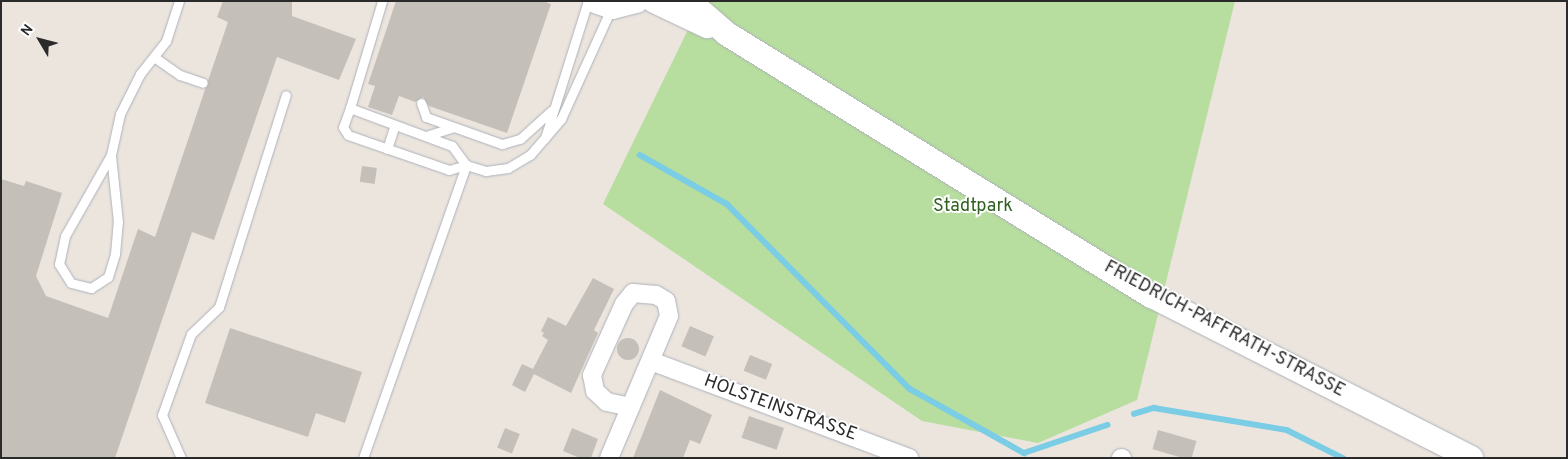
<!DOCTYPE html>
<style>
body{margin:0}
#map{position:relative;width:1568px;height:459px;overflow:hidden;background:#ebe5de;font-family:Overpass,sans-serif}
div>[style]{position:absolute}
.green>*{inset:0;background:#b7dd9f}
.stream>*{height:5.5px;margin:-2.75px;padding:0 2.75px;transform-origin:2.75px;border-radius:2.75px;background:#7acde4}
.building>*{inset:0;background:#c4bfb9;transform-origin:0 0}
.round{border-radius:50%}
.roads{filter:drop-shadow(0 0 1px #aeb1ba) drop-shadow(0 0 1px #aeb1ba)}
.lane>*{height:9px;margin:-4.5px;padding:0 4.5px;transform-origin:4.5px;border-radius:4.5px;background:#fff}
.street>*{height:18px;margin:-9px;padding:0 9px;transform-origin:9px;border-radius:9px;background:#fff}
.secondary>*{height:24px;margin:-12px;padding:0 12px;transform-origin:12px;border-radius:12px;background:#fff}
span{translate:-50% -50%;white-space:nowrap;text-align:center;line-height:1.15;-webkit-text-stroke:4px #fff;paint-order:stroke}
.park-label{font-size:18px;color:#316120}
.street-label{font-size:18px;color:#2a2a2a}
.frame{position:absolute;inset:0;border:2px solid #2a2a2a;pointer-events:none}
.north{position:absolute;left:15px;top:15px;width:50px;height:50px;-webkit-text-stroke:4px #fff;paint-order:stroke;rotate:307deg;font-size:14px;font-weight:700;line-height:20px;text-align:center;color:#2a2a2a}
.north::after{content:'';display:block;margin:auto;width:18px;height:22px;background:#2a2a2a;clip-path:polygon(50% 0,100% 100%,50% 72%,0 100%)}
</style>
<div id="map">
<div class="green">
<i style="clip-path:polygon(702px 1px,1235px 1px,1137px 400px,1038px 443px,922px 421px,603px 204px)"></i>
</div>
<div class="stream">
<i style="left:640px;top:155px;width:100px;rotate:29.4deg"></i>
<i style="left:727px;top:204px;width:260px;rotate:45.3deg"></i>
<i style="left:910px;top:389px;width:131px;rotate:29.3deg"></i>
<i style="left:1024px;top:453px;width:88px;rotate:-18.6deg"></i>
<i style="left:1134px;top:414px;width:21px;rotate:-17deg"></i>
<i style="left:1154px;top:408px;width:135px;rotate:9.4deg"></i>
<i style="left:1287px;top:430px;width:63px;rotate:26.6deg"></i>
</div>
<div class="building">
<i style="clip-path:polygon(223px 1px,292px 1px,292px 16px,356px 39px,339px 80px,277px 57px,214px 240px,192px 232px,115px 458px,1px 458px,1px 179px,24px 186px,26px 181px,62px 193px,36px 276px,46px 296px,108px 318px,138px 229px,155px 237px,228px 22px,217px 17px)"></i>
<i style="clip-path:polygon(396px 1px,543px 1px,551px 4px,507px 133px,429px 106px,423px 97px,415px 102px,399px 96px,392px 115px,368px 107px,375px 86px,368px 84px)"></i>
<i style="left:362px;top:166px;width:15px;height:16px;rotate:8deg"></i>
<i style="clip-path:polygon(593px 278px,614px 289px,594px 330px,598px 333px,571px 393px,534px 374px,525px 392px,512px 385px,522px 364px,533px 369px,548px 340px,542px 336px,544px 333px,541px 331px,548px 317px,566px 326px)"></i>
<i style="left:690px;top:326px;width:26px;height:22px;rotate:23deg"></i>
<i style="clip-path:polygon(230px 328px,362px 372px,345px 423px,316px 413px,308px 437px,205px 403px)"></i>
<i class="round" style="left:617px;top:338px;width:22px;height:22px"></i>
<i style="left:750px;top:355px;width:24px;height:17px;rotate:22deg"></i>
<i style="clip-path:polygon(660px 390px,712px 415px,700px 444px,690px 440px,683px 458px,633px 458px)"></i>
<i style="left:749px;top:416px;width:37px;height:23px;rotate:19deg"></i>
<i style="left:505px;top:428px;width:16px;height:21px;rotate:22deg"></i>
<i style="clip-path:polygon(572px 428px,598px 439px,591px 458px,580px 458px,563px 451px)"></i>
<i style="left:1158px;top:430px;width:40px;height:20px;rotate:16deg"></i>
</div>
<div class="roads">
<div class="lane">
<i style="left:154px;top:57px;width:32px;rotate:35deg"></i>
<i style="left:180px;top:75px;width:24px;rotate:19deg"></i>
<i style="left:421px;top:103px;width:15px;rotate:70deg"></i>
<i style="left:426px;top:117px;width:81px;rotate:19.6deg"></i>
<i style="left:502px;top:144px;width:19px;rotate:-16deg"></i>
<i style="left:520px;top:139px;width:42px;rotate:-42.1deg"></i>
<i style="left:350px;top:108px;width:112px;rotate:-73.3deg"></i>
<i style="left:426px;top:136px;width:28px;rotate:-18deg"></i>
<i style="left:545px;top:138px;width:144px;rotate:-72.6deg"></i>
<i style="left:387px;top:149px;width:25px;rotate:-72deg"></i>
<i style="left:111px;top:155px;width:93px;rotate:119.6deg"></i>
<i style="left:65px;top:236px;width:29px;rotate:102deg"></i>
<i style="left:59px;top:264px;width:22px;rotate:58deg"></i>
<i style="left:71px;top:283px;width:21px;rotate:14deg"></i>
<i style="left:91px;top:288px;width:20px;rotate:-33deg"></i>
<i style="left:108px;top:277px;width:24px;rotate:-73deg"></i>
<i style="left:115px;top:254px;width:32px;rotate:-85deg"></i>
<i style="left:118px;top:222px;width:67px;rotate:-96deg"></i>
<i style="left:111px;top:155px;width:42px;rotate:-77.6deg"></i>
<i style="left:120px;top:114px;width:45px;rotate:-63.4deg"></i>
<i style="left:140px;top:74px;width:42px;rotate:-51.8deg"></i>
<i style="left:166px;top:41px;width:42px;rotate:-72deg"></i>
<i style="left:466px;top:165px;width:24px;rotate:-126deg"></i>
<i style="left:452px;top:146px;width:109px;rotate:-159.6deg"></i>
<i style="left:350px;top:108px;width:20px;rotate:110deg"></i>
<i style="left:343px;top:127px;width:9px;rotate:58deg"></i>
<i style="left:348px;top:135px;width:107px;rotate:19.1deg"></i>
<i style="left:449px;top:170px;width:18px;rotate:-16deg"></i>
<i style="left:466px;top:165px;width:21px;rotate:17deg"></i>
<i style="left:486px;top:171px;width:22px;rotate:-8deg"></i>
<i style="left:508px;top:168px;width:26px;rotate:-31deg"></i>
<i style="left:530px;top:155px;width:48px;rotate:-49.3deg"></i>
<i style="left:561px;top:119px;width:121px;rotate:-65.6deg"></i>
<i style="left:181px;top:458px;width:47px;rotate:-113.8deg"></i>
<i style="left:162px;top:415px;width:86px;rotate:-70.3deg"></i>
<i style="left:191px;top:334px;width:39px;rotate:-44deg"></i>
<i style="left:219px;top:307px;width:222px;rotate:-72.5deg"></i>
<i style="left:363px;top:458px;width:311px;rotate:-70.6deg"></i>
</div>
<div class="street">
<i style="left:651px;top:361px;width:276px;rotate:20.6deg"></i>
<i style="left:609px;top:458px;width:154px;rotate:-67.1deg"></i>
<i style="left:669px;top:316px;width:15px;rotate:-101deg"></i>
<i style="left:666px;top:301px;width:12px;rotate:-149deg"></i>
<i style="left:656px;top:295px;width:23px;rotate:-175deg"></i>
<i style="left:633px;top:293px;width:14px;rotate:129deg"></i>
<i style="left:624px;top:304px;width:78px;rotate:114.3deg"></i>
<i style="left:592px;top:375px;width:16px;rotate:79deg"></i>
<i style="left:595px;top:391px;width:16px;rotate:43deg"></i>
<i style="left:607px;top:402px;width:24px;rotate:12deg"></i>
<i style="left:1121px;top:458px;width:1px"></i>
</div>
<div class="secondary">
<i style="left:595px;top:1px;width:18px;rotate:19deg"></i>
<i style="left:612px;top:7px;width:25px;rotate:-14deg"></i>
<i style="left:654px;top:1px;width:59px;rotate:25.3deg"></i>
<i style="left:689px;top:1px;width:50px;rotate:41deg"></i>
<i style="left:727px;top:34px;width:499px;rotate:31.7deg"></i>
<i style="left:1152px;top:296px;width:358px;rotate:26.9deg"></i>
</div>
</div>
<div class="park-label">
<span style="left:973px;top:207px">Stadtpark</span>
</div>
<div class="street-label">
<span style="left:1224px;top:330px;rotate:28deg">FRIEDRICH-PAFFRATH-STRASSE</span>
<span style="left:780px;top:409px;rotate:20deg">HOLSTEINSTRASSE</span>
</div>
<div class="frame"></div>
<div class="north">N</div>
</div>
